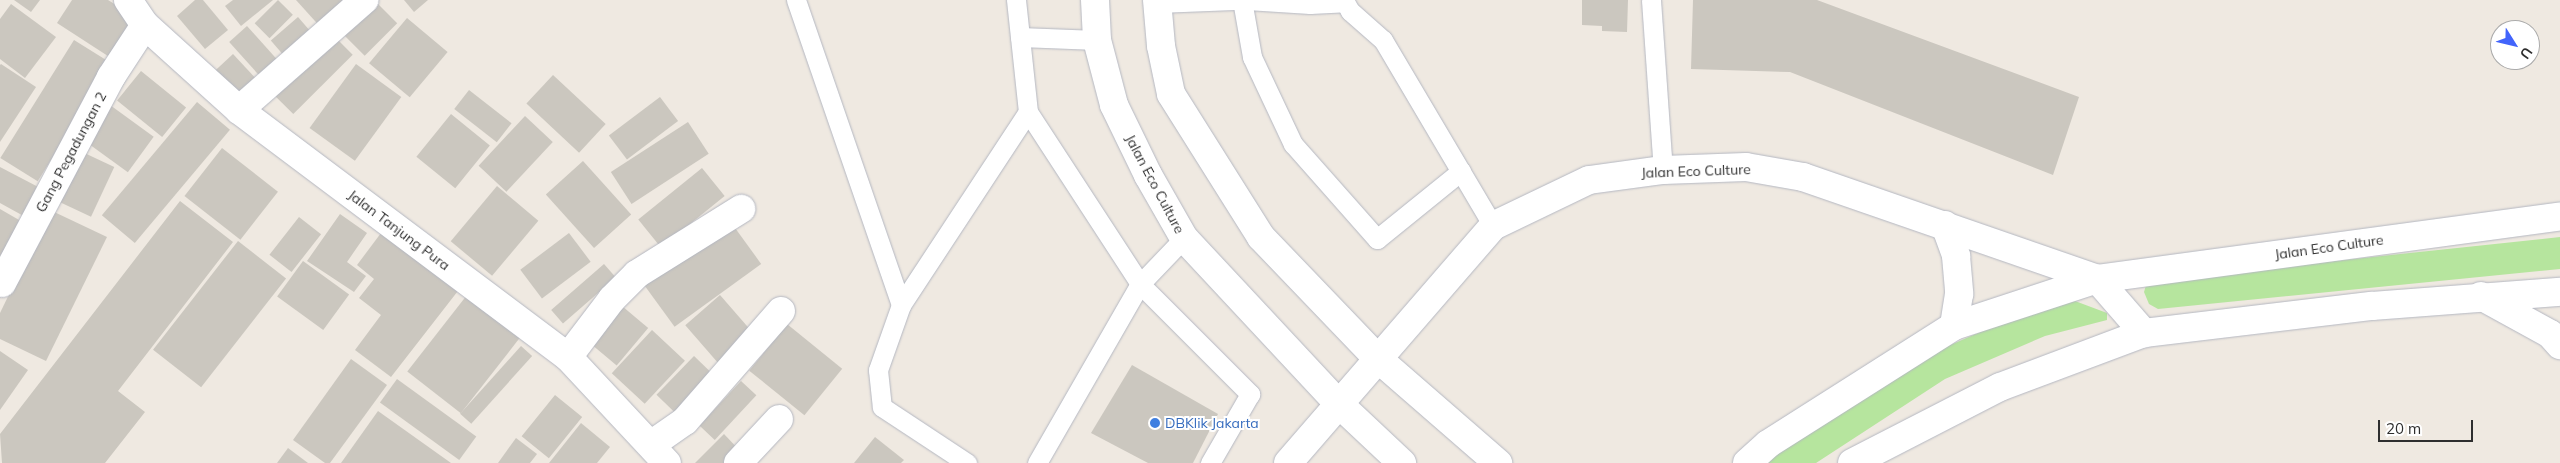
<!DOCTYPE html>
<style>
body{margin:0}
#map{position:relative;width:2560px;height:463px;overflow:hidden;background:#efe9e1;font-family:Mulish,sans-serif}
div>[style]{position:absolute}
.green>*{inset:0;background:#b6e59e}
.building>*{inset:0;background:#cbc7bf;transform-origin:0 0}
.roads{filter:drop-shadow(0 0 1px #b4b7c1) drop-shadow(0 0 1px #b4b7c1)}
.lane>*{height:19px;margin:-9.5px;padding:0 9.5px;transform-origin:9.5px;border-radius:9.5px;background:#fff}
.street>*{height:28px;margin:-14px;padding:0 14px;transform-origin:14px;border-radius:14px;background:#fff}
.secondary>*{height:28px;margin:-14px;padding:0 14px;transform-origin:14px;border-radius:14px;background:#fff}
.dots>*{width:14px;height:14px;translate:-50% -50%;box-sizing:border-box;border:2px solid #fff;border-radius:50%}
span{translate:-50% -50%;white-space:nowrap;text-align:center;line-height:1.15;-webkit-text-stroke:4px #fff;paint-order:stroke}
.street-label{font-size:14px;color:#2e2e2e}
.shop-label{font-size:14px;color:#366cbe}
.left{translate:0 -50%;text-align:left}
.north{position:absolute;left:2490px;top:20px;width:50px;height:50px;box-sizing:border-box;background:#fff;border:1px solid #ababab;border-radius:50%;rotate:126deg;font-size:14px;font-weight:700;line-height:20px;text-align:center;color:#2e2e2e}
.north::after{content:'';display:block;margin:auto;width:18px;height:22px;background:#4264fb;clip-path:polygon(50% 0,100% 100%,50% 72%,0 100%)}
.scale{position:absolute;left:2378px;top:420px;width:95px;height:22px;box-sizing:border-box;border:2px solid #2e2e2e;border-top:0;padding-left:6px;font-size:15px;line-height:18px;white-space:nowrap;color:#2e2e2e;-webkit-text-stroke:4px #fff;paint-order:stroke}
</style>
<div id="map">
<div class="green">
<i style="clip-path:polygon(2560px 237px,2560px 269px,2158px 309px,2149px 304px,2144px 292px,2147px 282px,2156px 280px)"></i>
<i style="clip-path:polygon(2075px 301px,2107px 313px,2107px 320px,2045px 336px,1945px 379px,1816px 463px,1766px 463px,1789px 444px,1932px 353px,2033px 309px)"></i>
</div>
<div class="building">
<i style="clip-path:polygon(14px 0,40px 0,31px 12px)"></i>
<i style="clip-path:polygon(72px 0,108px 0,137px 18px,111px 58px,57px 23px)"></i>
<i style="clip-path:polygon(195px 0,203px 0,228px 30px,205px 49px,177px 16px)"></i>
<i style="clip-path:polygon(233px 0,273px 0,241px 26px,225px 6px)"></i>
<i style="left:278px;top:0;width:21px;height:33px;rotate:45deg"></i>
<i style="clip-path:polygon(296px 0,342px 0,350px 9px,324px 31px)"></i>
<i style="clip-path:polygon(404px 0,428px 0,414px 12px)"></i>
<i style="clip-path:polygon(1582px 0,1628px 0,1627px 32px,1602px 31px,1602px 26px,1582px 25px)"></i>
<i style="clip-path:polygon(1693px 0,1817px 0,2079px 97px,2053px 175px,1790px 72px,1691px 69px)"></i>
<i style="left:376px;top:2px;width:30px;height:46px;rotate:45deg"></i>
<i style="clip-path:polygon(11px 4px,56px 37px,25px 78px,0 59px,0 19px)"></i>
<i style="left:298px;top:17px;width:28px;height:36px;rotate:49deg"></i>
<i style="left:407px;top:18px;width:53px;height:59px;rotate:40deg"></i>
<i style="left:247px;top:26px;width:52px;height:24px;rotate:48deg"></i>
<i style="left:335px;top:37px;width:25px;height:84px;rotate:45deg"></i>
<i style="left:74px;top:40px;width:44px;height:139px;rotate:32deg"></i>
<i style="left:233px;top:54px;width:40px;height:25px;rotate:47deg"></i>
<i style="clip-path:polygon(1px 64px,36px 87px,0 142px,0 65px)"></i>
<i style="left:356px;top:64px;width:56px;height:79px;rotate:36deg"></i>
<i style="left:141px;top:71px;width:58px;height:38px;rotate:39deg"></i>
<i style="left:553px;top:75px;width:72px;height:39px;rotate:43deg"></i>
<i style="left:469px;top:90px;width:54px;height:24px;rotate:38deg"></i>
<i style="left:660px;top:97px;width:30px;height:64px;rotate:53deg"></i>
<i style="left:197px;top:102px;width:43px;height:148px;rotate:40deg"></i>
<i style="left:110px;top:105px;width:54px;height:44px;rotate:36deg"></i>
<i style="left:451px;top:114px;width:50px;height:55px;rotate:39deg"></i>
<i style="left:525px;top:116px;width:38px;height:68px;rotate:43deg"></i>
<i style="left:688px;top:122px;width:38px;height:92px;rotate:57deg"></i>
<i style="left:222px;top:148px;width:71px;height:61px;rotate:38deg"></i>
<i style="left:78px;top:150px;width:40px;height:55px;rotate:25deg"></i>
<i style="left:583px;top:161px;width:72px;height:50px;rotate:48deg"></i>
<i style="clip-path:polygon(0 167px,44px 190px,29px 219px,0 203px)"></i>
<i style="left:702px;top:168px;width:36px;height:82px;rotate:51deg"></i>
<i style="left:497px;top:186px;width:54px;height:72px;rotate:40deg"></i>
<i style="clip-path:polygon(180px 201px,233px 242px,118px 391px,145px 412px,105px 463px,2px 463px,0 434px)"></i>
<i style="clip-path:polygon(0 209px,26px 224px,0 260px)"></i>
<i style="clip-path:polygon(50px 210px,107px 237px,46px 361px,0 339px,0 313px)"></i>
<i style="clip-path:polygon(340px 214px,367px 233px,347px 262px,366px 276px,354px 292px,307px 261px)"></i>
<i style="left:299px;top:217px;width:28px;height:48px;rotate:38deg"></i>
<i style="left:730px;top:221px;width:53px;height:107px;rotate:54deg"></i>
<i style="clip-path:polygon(384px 229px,461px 287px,391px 377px,355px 350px,381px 315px,359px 298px,374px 279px,357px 265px)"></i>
<i style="left:569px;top:233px;width:36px;height:61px;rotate:53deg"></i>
<i style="left:238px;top:241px;width:61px;height:138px;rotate:38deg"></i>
<i style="left:303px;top:261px;width:57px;height:44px;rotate:36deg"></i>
<i style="left:604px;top:264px;width:18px;height:70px;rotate:49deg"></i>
<i style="left:467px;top:295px;width:68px;height:97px;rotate:38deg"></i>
<i style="left:720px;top:295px;width:57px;height:46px;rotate:49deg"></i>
<i style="left:616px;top:301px;width:42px;height:49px;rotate:40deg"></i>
<i style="left:787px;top:324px;width:71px;height:60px;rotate:39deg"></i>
<i style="left:652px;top:330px;width:45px;height:59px;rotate:43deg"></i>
<i style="left:521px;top:346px;width:15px;height:91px;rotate:42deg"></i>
<i style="clip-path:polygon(0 351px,28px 370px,0 410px)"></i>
<i style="left:694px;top:356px;width:36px;height:54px;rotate:44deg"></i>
<i style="clip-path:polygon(351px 359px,387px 385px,330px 463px,325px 463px,293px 440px)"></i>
<i style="clip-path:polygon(1132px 365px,1218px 414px,1193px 463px,1148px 463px,1091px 433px)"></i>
<i style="left:397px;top:379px;width:98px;height:29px;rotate:36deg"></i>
<i style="left:741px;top:381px;width:21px;height:61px;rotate:43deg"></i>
<i style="left:555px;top:395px;width:35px;height:53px;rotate:39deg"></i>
<i style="clip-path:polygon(378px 411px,451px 463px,341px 463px)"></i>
<i style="clip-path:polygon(581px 423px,610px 447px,597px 463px,549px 463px)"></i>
<i style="clip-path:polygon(724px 434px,742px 453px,732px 463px,695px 463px)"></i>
<i style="clip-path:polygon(875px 437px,904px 460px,901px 463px,854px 463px)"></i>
<i style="clip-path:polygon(516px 438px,537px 454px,530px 463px,498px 463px)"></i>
<i style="clip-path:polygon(288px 448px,308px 463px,277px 463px)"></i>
</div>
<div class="roads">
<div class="lane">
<i style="left:796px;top:0;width:323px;rotate:71deg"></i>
<i style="left:901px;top:305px;width:69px;rotate:109.5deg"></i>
<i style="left:878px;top:370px;width:37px;rotate:84deg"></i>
<i style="left:882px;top:407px;width:102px;rotate:33.4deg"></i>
<i style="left:1242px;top:0;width:58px;rotate:80deg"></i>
<i style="left:1252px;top:57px;width:96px;rotate:64.8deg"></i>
<i style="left:1293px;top:144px;width:127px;rotate:48.5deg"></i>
<i style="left:1377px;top:239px;width:108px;rotate:-39deg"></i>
<i style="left:1247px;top:0;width:63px;rotate:3.6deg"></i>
<i style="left:1310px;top:4px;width:35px;rotate:-3deg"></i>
<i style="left:1345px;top:2px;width:10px;rotate:61deg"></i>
<i style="left:1350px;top:11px;width:44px;rotate:41.3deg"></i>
<i style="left:1383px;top:40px;width:216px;rotate:59.4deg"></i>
<i style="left:1651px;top:0;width:170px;rotate:86deg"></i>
<i style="left:1157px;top:3px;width:77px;rotate:-2.2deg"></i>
<i style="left:1020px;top:37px;width:77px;rotate:2.2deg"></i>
<i style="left:1028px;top:112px;width:205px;rotate:56.9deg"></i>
<i style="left:1140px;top:284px;width:156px;rotate:45deg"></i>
<i style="left:1250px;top:394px;width:80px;rotate:120.1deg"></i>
<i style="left:901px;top:305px;width:231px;rotate:-56.7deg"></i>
<i style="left:1028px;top:112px;width:113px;rotate:-96.1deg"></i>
<i style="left:1037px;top:463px;width:207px;rotate:-60.1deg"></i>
<i style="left:1140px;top:284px;width:64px;rotate:-46.3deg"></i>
</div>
<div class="street">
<i style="left:239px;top:110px;width:167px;rotate:-41.3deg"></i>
<i style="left:2px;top:283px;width:233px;rotate:-62.1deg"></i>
<i style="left:111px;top:77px;width:62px;rotate:-56.8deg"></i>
<i style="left:2481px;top:296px;width:79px;rotate:28.8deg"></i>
<i style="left:2550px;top:334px;width:15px;rotate:48deg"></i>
<i style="left:568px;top:357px;width:73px;rotate:-52.8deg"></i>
<i style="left:612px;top:299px;width:35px;rotate:-45deg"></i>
<i style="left:637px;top:274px;width:123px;rotate:-32deg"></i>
<i style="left:652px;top:444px;width:40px;rotate:-34.9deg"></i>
<i style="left:685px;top:421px;width:146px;rotate:-48.9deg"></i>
<i style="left:738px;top:463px;width:60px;rotate:-47deg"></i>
<i style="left:1288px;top:463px;width:313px;rotate:-49.1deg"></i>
<i style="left:1493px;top:226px;width:106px;rotate:-25.6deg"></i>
<i style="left:1589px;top:180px;width:75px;rotate:-7.7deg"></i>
<i style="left:1663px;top:170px;width:83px;rotate:-2.1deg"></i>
<i style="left:1746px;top:167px;width:58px;rotate:10deg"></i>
<i style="left:1803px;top:177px;width:311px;rotate:19.1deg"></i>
<i style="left:2097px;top:279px;width:72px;rotate:49deg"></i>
</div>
<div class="secondary">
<i style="left:128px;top:0;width:30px;rotate:56deg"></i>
<i style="left:145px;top:25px;width:127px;rotate:42.1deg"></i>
<i style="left:239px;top:110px;width:411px;rotate:36.9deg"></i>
<i style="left:568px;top:357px;width:145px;rotate:47deg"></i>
<i style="left:1095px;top:0;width:40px;rotate:87.1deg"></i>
<i style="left:1097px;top:40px;width:67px;rotate:75.3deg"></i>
<i style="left:1114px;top:105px;width:78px;rotate:64.1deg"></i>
<i style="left:1148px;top:175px;width:73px;rotate:60.3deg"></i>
<i style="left:1184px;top:238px;width:226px;rotate:47deg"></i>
<i style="left:1338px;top:403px;width:88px;rotate:43.2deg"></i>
<i style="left:1157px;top:0;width:46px;rotate:85deg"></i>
<i style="left:1161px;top:46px;width:49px;rotate:78.2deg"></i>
<i style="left:1171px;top:94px;width:169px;rotate:57.8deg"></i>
<i style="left:1261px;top:237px;width:166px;rotate:46.2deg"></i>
<i style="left:1376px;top:357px;width:162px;rotate:41deg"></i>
<i style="left:1945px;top:225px;width:33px;rotate:70deg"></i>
<i style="left:1956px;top:256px;width:38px;rotate:85deg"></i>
<i style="left:1959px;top:294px;width:32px;rotate:99deg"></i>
<i style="left:1747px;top:463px;width:28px;rotate:-42deg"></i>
<i style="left:1768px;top:444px;width:220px;rotate:-32.4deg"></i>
<i style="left:1954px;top:326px;width:151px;rotate:-18.2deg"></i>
<i style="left:2097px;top:279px;width:467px;rotate:-7.7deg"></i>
<i style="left:1852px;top:463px;width:166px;rotate:-27.2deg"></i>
<i style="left:2000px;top:387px;width:154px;rotate:-20.6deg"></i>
<i style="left:2144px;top:333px;width:230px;rotate:-6.8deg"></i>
<i style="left:2372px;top:306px;width:189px;rotate:-4.3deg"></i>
</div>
</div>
<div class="dots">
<i style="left:1155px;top:423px;background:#3f7fe0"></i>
</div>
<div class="street-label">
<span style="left:71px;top:152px;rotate:-62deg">Gang Pegadungan 2</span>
<span style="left:1696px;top:171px;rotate:-2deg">Jalan Eco Culture</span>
<span style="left:1155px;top:184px;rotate:62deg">Jalan Eco Culture</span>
<span style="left:399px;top:230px;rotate:37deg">Jalan Tanjung Pura</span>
<span style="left:2329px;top:247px;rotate:-8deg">Jalan Eco Culture</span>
</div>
<div class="shop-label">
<span class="left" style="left:1165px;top:423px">DBKlik Jakarta</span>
</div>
<div class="north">U</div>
<div class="scale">20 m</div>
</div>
